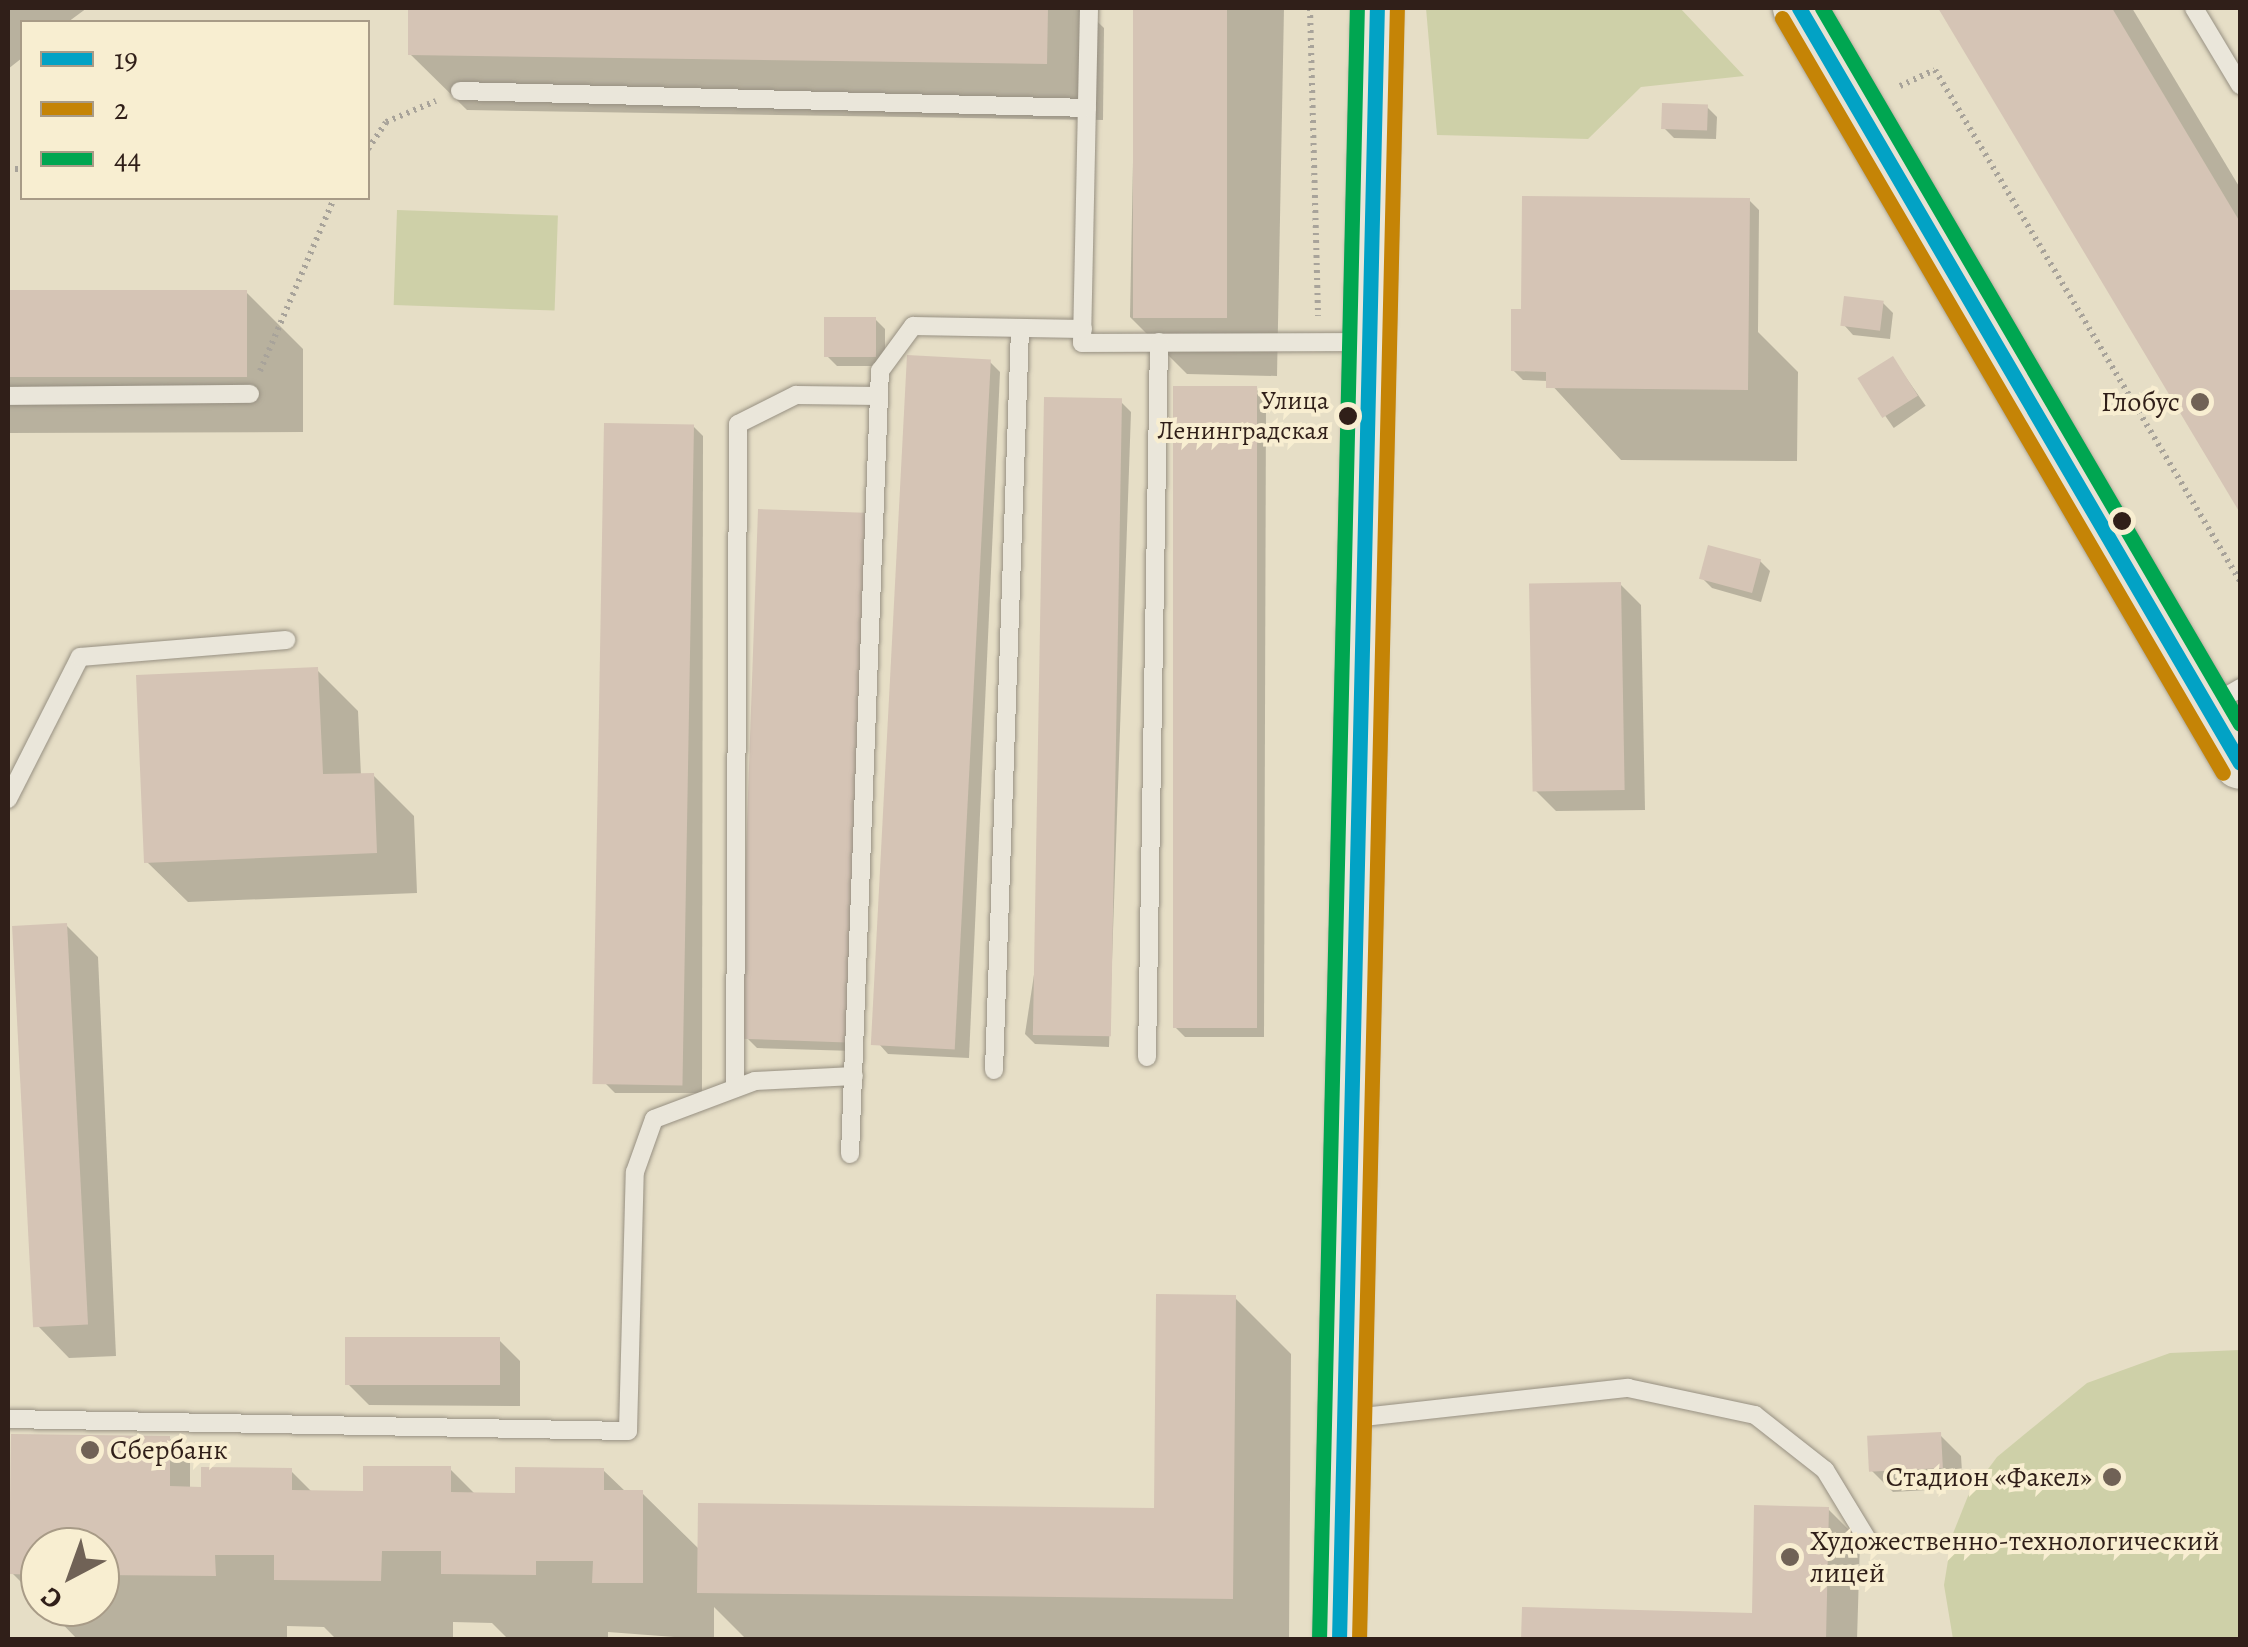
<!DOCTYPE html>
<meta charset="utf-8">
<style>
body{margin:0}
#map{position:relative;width:2248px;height:1647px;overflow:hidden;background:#e6dec6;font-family:Alegreya,serif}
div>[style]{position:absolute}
.green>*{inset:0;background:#ced0a8;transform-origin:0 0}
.shadow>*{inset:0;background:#0003;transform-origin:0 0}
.building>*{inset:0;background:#d5c4b5;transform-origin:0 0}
.path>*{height:6px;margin-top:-3px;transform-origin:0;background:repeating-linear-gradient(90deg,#a8a39a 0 2.5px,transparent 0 7.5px)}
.roads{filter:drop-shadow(0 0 2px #979082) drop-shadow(0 0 2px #979082)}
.lane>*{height:18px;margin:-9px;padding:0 9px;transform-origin:9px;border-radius:9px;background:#eae6da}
.secondary>*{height:48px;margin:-24px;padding:0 24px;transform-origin:24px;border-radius:24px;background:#eae6da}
.primary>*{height:52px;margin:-26px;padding:0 26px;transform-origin:26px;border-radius:26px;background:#e7e2d4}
.bus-1>*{height:15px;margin:-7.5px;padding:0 7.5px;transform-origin:7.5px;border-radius:7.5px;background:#02a2c5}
.bus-2>*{height:15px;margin:-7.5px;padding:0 7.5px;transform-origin:7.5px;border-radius:7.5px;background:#c58406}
.bus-3>*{height:15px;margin:-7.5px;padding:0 7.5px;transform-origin:7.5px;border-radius:7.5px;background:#00a651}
.dots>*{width:28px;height:28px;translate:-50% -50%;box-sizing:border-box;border:5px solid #f8eed1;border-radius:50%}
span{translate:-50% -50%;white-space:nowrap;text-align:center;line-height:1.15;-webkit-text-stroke:8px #f8eed1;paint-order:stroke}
.bus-label{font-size:26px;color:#301f19}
.right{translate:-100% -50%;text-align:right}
.poi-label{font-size:28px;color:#301f19}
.left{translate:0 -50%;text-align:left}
.frame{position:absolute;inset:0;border:10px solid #301f19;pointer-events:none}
.legend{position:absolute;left:20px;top:20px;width:350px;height:180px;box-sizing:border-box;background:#f8eed1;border:2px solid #a89b87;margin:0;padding:12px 18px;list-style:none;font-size:30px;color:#301f19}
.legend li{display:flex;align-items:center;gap:20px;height:50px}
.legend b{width:50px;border:2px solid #a89b87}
.north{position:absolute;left:20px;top:1527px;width:100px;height:100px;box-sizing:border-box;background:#f8eed1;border:2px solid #a89b87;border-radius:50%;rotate:221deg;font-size:28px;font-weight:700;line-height:40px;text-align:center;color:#301f19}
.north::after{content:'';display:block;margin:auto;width:35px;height:45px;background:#706256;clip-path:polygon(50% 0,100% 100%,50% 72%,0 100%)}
</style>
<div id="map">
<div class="green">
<i style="clip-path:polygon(1426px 8px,1680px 8px,1744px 76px,1641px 87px,1588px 139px,1437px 135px)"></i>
<i style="left:397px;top:210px;width:161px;height:95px;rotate:2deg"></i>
<i style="clip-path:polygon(2240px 1350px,2240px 1639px,1953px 1639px,1944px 1585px,1952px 1536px,1968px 1496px,1997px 1457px,2087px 1383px,2170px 1353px)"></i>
</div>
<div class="shadow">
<i style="clip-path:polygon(8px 8px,87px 8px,68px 22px,22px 22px,22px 58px,8px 69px)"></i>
<i style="clip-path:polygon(411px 8px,1083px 8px,1104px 28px,1103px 120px,467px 110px,410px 54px)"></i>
<i style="clip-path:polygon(1136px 8px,1284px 8px,1277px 376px,1187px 374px,1130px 317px)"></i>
<i style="clip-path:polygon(1941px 8px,2132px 8px,2240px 188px,2240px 508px)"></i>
<i style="clip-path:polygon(1707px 107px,1717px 117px,1716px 139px,1674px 138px,1664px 128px)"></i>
<i style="clip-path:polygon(1749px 200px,1759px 210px,1758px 332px,1798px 372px,1797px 461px,1621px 460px,1548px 381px,1523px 380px,1513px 370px)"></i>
<i style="clip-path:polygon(246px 292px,303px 349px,303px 432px,8px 433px,8px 293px)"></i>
<i style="clip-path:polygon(1883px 303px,1893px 313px,1890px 339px,1853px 335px,1844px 325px)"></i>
<i style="clip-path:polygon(875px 319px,885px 329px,885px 366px,837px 366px,827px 356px)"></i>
<i style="left:1893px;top:359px;width:57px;height:39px;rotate:55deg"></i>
<i style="clip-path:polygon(990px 362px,1000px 372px,969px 1058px,888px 1054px,879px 1044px)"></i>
<i style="clip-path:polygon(1256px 389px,1266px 399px,1264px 1037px,1185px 1037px,1175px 1027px)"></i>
<i style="clip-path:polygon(1121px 402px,1131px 412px,1109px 1047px,1035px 1044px,1025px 1034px)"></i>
<i style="clip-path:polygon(693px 426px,703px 436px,702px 1093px,615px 1093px,605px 1083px)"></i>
<i style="clip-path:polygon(871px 514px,854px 1051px,757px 1048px,747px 1038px)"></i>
<i style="clip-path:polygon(1760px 561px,1770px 571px,1761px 602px,1712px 588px,1702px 578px)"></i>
<i style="clip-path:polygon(1620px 584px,1641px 605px,1645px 810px,1556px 811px,1535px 790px)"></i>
<i style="clip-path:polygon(317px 670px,358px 711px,361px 776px,373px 775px,414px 816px,417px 893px,188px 902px,147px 862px)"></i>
<i style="clip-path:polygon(67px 926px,98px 957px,116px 1356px,69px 1358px,38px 1326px)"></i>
<i style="clip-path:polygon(1234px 1297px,1291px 1354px,1289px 1640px,747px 1640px,714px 1607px,714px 1640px,608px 1632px,608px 1640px,509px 1640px,492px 1623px,453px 1622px,453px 1640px,337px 1640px,324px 1627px,287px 1626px,287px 1640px,78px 1640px,46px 1607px,100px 1607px,100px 1547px,40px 1547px,40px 1601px,12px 1573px,13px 1436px,169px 1438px,190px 1459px,190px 1489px,291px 1471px,313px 1493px,365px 1494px,450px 1469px,476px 1495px,517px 1496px,603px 1470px,626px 1492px,642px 1493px,700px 1550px,1157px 1510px)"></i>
<i style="clip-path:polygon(499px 1340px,520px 1361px,520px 1406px,369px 1405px,348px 1384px)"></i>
<i style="clip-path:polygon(1940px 1435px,1961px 1456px,1963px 1488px,1893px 1492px,1872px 1471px)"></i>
<i style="clip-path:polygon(1828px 1509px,1860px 1541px,1857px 1640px,1523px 1640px,1754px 1615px)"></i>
</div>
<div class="building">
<i style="clip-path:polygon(408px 8px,1048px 8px,1047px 64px,408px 55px)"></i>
<i style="left:1133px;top:8px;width:94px;height:310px"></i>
<i style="clip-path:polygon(1938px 8px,2112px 8px,2240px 222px,2240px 513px)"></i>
<i style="left:1662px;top:103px;width:46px;height:26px;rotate:2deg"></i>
<i style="clip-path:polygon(1522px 196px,1750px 198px,1748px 390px,1546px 388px,1546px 372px,1511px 371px,1511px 309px,1521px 309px)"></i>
<i style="left:8px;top:290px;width:239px;height:87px"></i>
<i style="left:1844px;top:296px;width:40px;height:30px;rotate:7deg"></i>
<i style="left:824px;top:317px;width:52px;height:40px"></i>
<i style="left:907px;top:355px;width:84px;height:691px;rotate:3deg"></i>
<i style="left:1893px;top:356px;width:47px;height:42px;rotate:58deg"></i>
<i style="left:1173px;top:386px;width:84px;height:642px"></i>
<i style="left:1044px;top:397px;width:78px;height:638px;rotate:1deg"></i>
<i style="left:604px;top:423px;width:90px;height:661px;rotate:1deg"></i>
<i style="left:758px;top:509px;width:114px;height:530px;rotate:2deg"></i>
<i style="left:1708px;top:545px;width:55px;height:35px;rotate:15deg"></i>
<i style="left:1621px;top:582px;width:208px;height:92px;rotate:89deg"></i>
<i style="clip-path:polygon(318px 667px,323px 774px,374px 773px,377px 853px,144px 863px,136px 675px)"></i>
<i style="left:67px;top:923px;width:402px;height:55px;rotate:87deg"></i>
<i style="clip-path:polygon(1156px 1294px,1236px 1295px,1233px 1599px,697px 1593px,698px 1503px,1154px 1508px)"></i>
<i style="left:345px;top:1337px;width:155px;height:48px"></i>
<i style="left:1941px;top:1432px;width:36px;height:74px;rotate:87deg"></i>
<i style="clip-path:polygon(11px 1434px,170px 1436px,170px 1486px,201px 1487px,201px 1467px,292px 1468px,292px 1490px,363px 1491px,363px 1466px,451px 1466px,451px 1492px,515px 1493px,515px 1467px,604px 1468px,604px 1490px,643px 1490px,643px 1583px,592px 1583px,593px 1561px,536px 1561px,536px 1575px,441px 1574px,441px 1551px,382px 1551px,381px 1581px,274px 1580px,274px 1555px,215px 1555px,216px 1576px,100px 1575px,100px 1547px,40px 1547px,40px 1575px,9px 1574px)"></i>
<i style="clip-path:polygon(1754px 1505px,1829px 1507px,1826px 1640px,1521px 1640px,1522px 1607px,1752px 1613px)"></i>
</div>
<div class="path">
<i style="left:1310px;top:8px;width:308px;rotate:88.5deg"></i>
<i style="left:1900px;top:86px;width:38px;rotate:-25deg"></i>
<i style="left:1935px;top:70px;width:595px;rotate:59.17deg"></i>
<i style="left:368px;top:149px;width:32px;rotate:-56deg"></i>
<i style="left:386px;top:122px;width:54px;rotate:-22.8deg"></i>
<i style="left:8px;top:169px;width:14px"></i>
<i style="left:260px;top:371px;width:188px;rotate:-66.8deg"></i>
</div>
<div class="roads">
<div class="lane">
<i style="left:1089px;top:8px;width:335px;rotate:91.2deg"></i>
<i style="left:1082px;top:343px;width:284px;rotate:-0.2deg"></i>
<i style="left:2194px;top:8px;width:90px;rotate:59.1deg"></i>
<i style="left:460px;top:91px;width:627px;rotate:1.55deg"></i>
<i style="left:8px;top:396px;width:242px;rotate:-0.5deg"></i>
<i style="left:2211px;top:705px;width:34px;rotate:-30deg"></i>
<i style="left:8px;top:799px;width:159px;rotate:-63.1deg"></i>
<i style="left:80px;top:657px;width:207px;rotate:-4.7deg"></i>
<i style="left:1147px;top:1057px;width:715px;rotate:-89.04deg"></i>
<i style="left:994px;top:1070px;width:742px;rotate:-87.99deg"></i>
<i style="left:735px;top:1088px;width:664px;rotate:-89.74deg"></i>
<i style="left:738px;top:424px;width:65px;rotate:-26.6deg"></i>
<i style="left:796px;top:395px;width:83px;rotate:0.7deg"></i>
<i style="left:850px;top:1154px;width:784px;rotate:-87.81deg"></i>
<i style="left:880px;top:371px;width:56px;rotate:-53.7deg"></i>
<i style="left:913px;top:326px;width:170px;rotate:1deg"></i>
<i style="left:8px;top:1419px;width:620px;rotate:1.11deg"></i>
<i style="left:628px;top:1431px;width:259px;rotate:-88.5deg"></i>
<i style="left:635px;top:1172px;width:56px;rotate:-70.3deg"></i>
<i style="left:654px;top:1119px;width:108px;rotate:-20.6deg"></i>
<i style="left:755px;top:1081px;width:99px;rotate:-2.9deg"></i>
<i style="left:1345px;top:1419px;width:285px;rotate:-6.3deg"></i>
<i style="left:1628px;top:1388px;width:130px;rotate:12deg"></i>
<i style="left:1755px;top:1415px;width:89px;rotate:38.2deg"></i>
<i style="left:1825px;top:1470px;width:81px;rotate:58.7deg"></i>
</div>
<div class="secondary">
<i style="left:1339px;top:1640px;width:1632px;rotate:-88.67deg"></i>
</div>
<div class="primary">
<i style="left:1799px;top:8px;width:874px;rotate:59.71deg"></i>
</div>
</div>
<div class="bus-1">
<i style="left:1799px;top:8px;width:874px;rotate:59.71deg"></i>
<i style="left:1339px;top:1640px;width:1632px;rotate:-88.67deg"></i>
</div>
<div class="bus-2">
<i style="left:1782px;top:18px;width:874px;rotate:59.71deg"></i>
<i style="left:1359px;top:1640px;width:1632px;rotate:-88.67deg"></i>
</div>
<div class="bus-3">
<i style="left:1822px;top:8px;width:829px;rotate:59.72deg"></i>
<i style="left:1319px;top:1640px;width:1632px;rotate:-88.67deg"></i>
</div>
<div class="dots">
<i style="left:2200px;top:402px;background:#706256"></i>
<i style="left:1348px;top:416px;background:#301f19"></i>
<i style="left:2122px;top:521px;background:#301f19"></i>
<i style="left:90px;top:1450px;background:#706256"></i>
<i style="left:2112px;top:1477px;background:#706256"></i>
<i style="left:1790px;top:1557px;background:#706256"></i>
</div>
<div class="bus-label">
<span class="right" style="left:1329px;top:416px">Улица<br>Ленинградская</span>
</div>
<div class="poi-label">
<span class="right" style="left:2180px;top:402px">Глобус</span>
<span class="left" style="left:110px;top:1450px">Сбербанк</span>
<span class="right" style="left:2092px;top:1477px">Стадион «Факел»</span>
<span class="left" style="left:1810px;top:1557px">Художественно-технологический<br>лицей</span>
</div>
<div class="frame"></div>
<ul class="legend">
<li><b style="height:12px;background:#02a2c5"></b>19</li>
<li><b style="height:12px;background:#c58406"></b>2</li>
<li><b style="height:12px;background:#00a651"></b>44</li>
</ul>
<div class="north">С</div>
</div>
